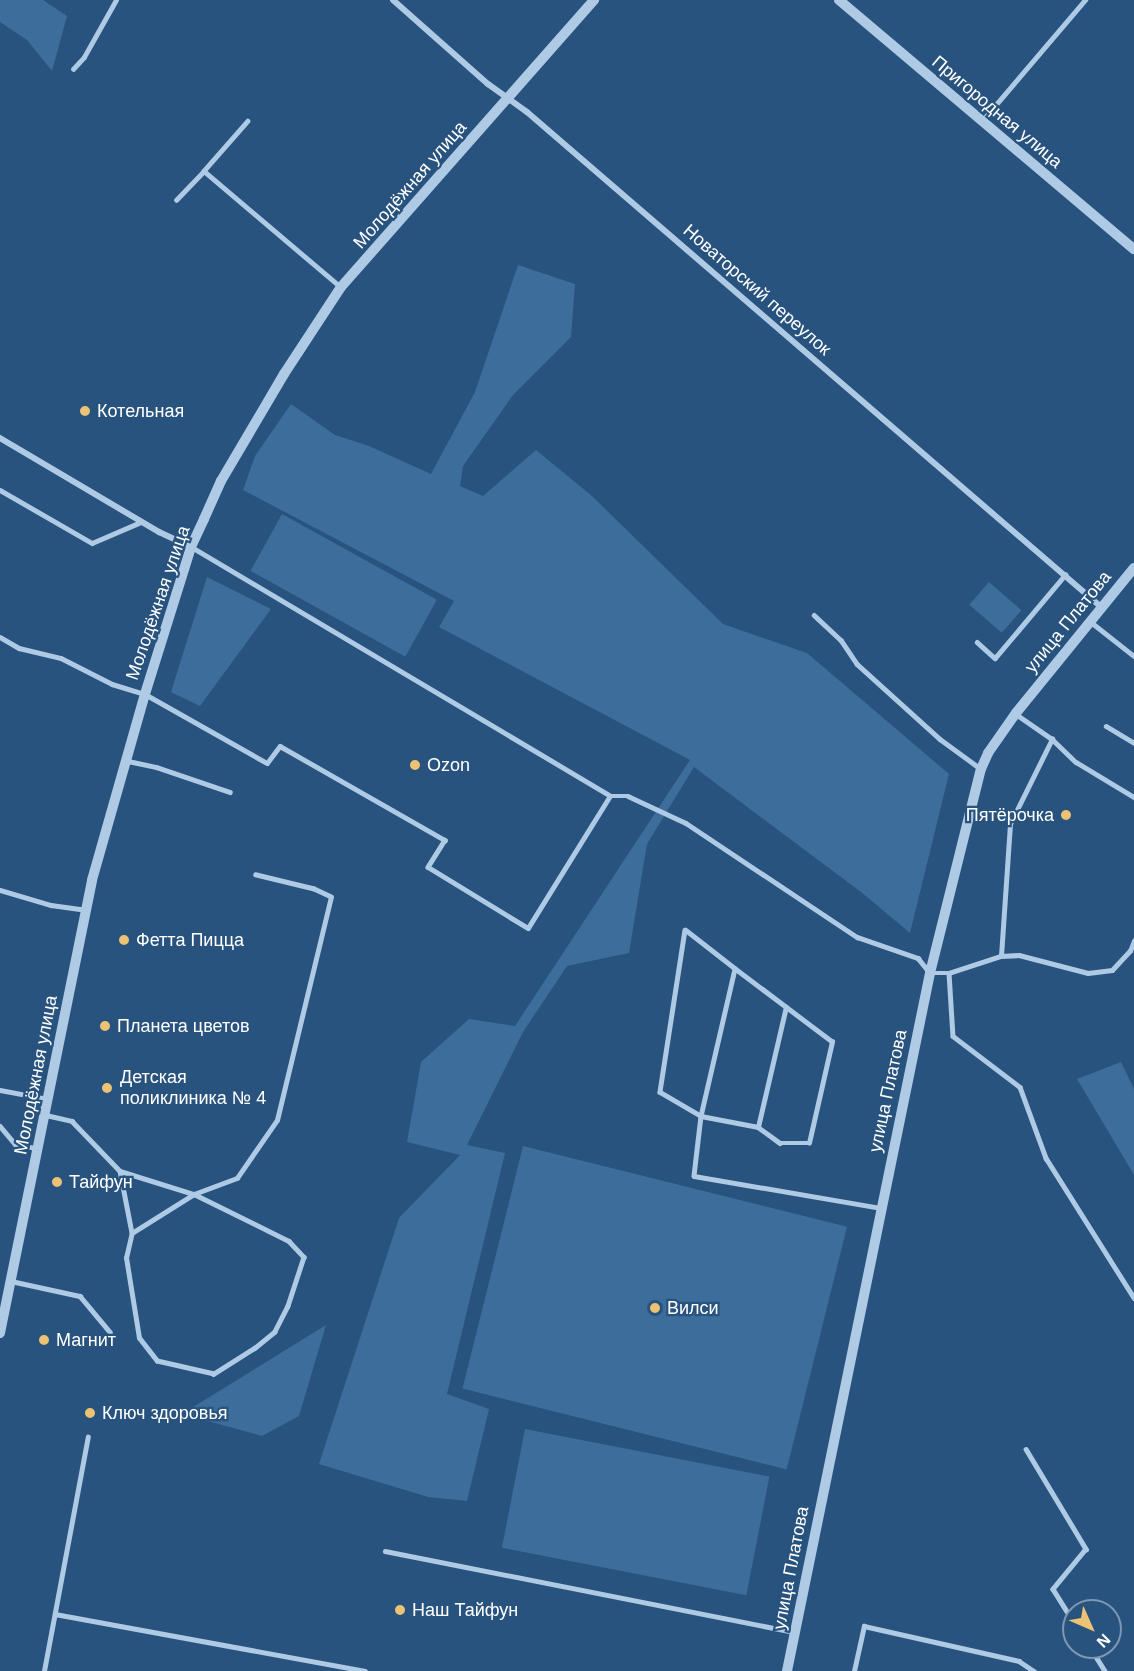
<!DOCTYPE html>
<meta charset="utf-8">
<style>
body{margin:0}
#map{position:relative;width:1134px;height:1671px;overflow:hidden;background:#28537e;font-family:Helvetica,sans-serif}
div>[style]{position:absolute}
.green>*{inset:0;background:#3c6d9b;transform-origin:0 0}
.service>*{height:4.5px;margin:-2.25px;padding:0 2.25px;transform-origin:2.25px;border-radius:2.25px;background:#aecae5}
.minor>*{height:6px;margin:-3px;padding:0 3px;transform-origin:3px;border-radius:3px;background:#aecae5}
.tertiary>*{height:10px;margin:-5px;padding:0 5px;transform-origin:5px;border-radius:5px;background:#aecae5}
.dots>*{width:16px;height:16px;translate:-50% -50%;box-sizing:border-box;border:3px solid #28537e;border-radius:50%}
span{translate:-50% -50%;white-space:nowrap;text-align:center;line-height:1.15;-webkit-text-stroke:4.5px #28537e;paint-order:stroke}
.street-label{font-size:18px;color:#fff}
.poi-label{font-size:18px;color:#fff}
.left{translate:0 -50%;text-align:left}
.right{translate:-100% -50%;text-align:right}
.north{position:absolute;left:1062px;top:1599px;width:60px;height:60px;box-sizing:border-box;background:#28537e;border:2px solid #7e98b2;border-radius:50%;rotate:135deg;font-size:16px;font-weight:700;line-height:24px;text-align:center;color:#fff}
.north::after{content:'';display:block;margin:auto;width:21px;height:27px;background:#ecc275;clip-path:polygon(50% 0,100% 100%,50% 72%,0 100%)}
</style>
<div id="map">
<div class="green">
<i style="clip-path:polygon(0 0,43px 0,67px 16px,52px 71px,27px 40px,0 22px)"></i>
<i style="clip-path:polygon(518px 265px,575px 284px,571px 337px,513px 395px,463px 466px,460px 486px,483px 496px,536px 450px,592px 496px,723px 624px,807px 653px,949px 774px,910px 933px,861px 892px,694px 767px,647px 844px,629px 953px,567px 966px,523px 1032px,467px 1145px,505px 1153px,447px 1394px,489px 1409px,467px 1501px,428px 1497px,319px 1464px,399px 1218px,460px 1155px,407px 1142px,421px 1062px,469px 1019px,515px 1026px,690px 760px,439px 627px,454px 601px,243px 490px,255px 456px,291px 404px,335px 435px,369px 446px,431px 474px,475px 392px)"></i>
<i style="left:282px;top:514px;width:177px;height:65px;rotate:29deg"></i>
<i style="clip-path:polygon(207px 577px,271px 609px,200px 706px,171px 692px)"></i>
<i style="left:989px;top:582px;width:43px;height:30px;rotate:41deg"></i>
<i style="clip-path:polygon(1121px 1062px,1134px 1089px,1134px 1175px,1077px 1079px)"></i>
<i style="left:523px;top:1146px;width:334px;height:250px;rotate:14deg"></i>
<i style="clip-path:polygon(326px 1325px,299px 1416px,262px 1436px,182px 1414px)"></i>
<i style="left:525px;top:1429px;width:249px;height:121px;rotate:11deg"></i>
</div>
<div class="service">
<i style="left:73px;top:69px;width:16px;rotate:-47deg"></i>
<i style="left:84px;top:57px;width:65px;rotate:-60.7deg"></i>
<i style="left:248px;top:121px;width:67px;rotate:131.3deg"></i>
<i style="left:204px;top:171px;width:180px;rotate:40.3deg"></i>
<i style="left:982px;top:121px;width:159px;rotate:-49.6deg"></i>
<i style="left:176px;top:200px;width:40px;rotate:-46deg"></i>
<i style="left:0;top:490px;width:106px;rotate:29.9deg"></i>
<i style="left:92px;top:543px;width:53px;rotate:-23.2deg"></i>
<i style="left:814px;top:615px;width:37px;rotate:43deg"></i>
<i style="left:841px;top:640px;width:29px;rotate:56deg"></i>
<i style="left:857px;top:664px;width:112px;rotate:42.1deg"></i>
<i style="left:940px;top:739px;width:51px;rotate:36.2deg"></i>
<i style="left:1091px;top:622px;width:55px;rotate:38.3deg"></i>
<i style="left:0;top:637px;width:22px;rotate:30deg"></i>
<i style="left:19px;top:648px;width:43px;rotate:13.4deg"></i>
<i style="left:61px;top:658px;width:57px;rotate:27deg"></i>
<i style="left:112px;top:684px;width:34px;rotate:17deg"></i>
<i style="left:145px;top:694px;width:140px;rotate:29.5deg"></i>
<i style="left:267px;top:763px;width:21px;rotate:-53deg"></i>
<i style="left:280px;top:746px;width:190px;rotate:29.7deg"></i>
<i style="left:445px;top:840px;width:32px;rotate:122deg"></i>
<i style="left:428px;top:867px;width:117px;rotate:31.4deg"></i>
<i style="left:528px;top:928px;width:155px;rotate:-58.2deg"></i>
<i style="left:610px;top:796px;width:486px;rotate:-149.3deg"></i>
<i style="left:977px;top:642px;width:24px;rotate:42deg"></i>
<i style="left:995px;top:658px;width:109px;rotate:-49.9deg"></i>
<i style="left:1016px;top:714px;width:44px;rotate:34.8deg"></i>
<i style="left:1052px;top:739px;width:33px;rotate:44deg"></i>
<i style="left:1076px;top:762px;width:68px;rotate:31.1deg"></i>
<i style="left:1106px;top:726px;width:33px;rotate:31deg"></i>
<i style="left:128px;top:761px;width:29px;rotate:12deg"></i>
<i style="left:156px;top:767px;width:78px;rotate:18.7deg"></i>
<i style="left:610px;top:796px;width:18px"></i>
<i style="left:628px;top:796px;width:64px;rotate:25deg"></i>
<i style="left:686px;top:823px;width:206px;rotate:33.7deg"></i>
<i style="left:857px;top:937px;width:65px;rotate:19deg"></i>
<i style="left:918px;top:958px;width:19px;rotate:51deg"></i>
<i style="left:930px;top:973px;width:19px"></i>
<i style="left:949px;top:973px;width:63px;rotate:86.4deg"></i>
<i style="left:953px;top:1036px;width:84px;rotate:37.3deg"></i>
<i style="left:1020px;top:1087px;width:76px;rotate:69.9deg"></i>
<i style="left:1046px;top:1158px;width:165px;rotate:57.8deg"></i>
<i style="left:0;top:890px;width:53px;rotate:16.4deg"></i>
<i style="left:51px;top:905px;width:34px;rotate:8deg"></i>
<i style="left:1001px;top:956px;width:132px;rotate:-86.1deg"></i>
<i style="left:1010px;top:824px;width:95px;rotate:-63.7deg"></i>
<i style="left:735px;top:969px;width:63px;rotate:-142deg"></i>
<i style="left:685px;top:930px;width:164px;rotate:98.8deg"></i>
<i style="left:660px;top:1092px;width:48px;rotate:30.3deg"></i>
<i style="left:701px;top:1116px;width:58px;rotate:10.9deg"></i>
<i style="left:758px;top:1127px;width:27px;rotate:36deg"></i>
<i style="left:780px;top:1143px;width:29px"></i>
<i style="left:809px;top:1143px;width:104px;rotate:-77.2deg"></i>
<i style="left:832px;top:1042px;width:121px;rotate:-143deg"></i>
<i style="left:735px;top:969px;width:151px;rotate:103deg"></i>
<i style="left:701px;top:1116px;width:60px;rotate:96.7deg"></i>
<i style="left:694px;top:1176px;width:190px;rotate:9.7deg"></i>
<i style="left:949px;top:973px;width:55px;rotate:-18.1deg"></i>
<i style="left:1001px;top:956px;width:18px;rotate:-3deg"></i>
<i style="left:1019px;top:955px;width:71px;rotate:14.6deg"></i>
<i style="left:1088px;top:973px;width:24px;rotate:-7deg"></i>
<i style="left:1112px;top:970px;width:26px;rotate:-47deg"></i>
<i style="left:1130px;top:951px;width:11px;rotate:-68deg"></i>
<i style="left:0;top:1090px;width:49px;rotate:10.6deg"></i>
<i style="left:46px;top:1115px;width:27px;rotate:13deg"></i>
<i style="left:72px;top:1121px;width:69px;rotate:46.2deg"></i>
<i style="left:120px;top:1171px;width:77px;rotate:17.3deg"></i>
<i style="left:194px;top:1194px;width:46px;rotate:-20.4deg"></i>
<i style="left:237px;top:1178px;width:70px;rotate:-55.4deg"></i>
<i style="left:277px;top:1120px;width:229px;rotate:-76.4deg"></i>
<i style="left:331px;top:897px;width:19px;rotate:-155deg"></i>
<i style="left:314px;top:889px;width:60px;rotate:-166.4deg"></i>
<i style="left:0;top:1126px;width:23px;rotate:50deg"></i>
<i style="left:15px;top:1144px;width:21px;rotate:11deg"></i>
<i style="left:758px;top:1127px;width:123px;rotate:-76.9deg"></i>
<i style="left:120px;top:1171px;width:63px;rotate:79deg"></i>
<i style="left:194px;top:1194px;width:106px;rotate:26.3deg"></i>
<i style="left:289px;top:1241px;width:22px;rotate:47deg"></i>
<i style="left:304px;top:1257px;width:52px;rotate:108.1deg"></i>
<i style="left:288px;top:1306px;width:29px;rotate:117deg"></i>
<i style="left:275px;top:1332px;width:26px;rotate:141deg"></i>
<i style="left:255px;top:1348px;width:49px;rotate:147.6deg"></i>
<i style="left:214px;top:1374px;width:58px;rotate:-167.2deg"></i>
<i style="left:157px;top:1361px;width:29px;rotate:-128deg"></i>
<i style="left:139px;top:1338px;width:81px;rotate:-99.2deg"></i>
<i style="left:126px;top:1258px;width:26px;rotate:-77deg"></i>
<i style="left:132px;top:1233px;width:73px;rotate:-32.2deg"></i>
<i style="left:11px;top:1281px;width:71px;rotate:12.3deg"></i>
<i style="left:80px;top:1296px;width:47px;rotate:50.2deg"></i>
<i style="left:1026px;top:1449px;width:117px;rotate:59deg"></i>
<i style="left:1086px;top:1549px;width:52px;rotate:129.5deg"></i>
<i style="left:1053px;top:1589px;width:39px;rotate:58deg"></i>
<i style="left:385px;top:1551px;width:417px;rotate:11.2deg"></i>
<i style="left:55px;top:1614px;width:315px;rotate:10.4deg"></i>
<i style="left:1090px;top:1647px;width:28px;rotate:58deg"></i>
<i style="left:44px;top:1671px;width:238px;rotate:-79.4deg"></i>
<i style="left:854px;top:1671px;width:46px;rotate:-77.5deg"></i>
<i style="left:864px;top:1626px;width:159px;rotate:12.7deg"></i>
<i style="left:1019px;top:1661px;width:18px;rotate:34deg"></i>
</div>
<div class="minor">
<i style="left:393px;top:0;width:127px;rotate:41.5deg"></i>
<i style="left:488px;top:84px;width:48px;rotate:35.7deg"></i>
<i style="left:527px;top:112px;width:757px;rotate:40.77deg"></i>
<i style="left:0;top:438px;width:185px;rotate:30.6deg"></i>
<i style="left:159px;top:532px;width:35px;rotate:25deg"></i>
</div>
<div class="tertiary">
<i style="left:839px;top:0;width:386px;rotate:40.2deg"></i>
<i style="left:0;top:1333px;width:462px;rotate:-78.5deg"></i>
<i style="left:92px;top:880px;width:193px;rotate:-74.1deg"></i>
<i style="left:145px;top:694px;width:154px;rotate:-72.6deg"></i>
<i style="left:191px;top:547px;width:31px;rotate:-65deg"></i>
<i style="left:204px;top:519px;width:42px;rotate:-65.9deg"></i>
<i style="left:221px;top:481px;width:124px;rotate:-59.5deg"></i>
<i style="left:284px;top:374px;width:104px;rotate:-56.8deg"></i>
<i style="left:341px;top:287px;width:383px;rotate:-48.6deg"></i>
<i style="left:787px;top:1671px;width:712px;rotate:-78.42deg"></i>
<i style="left:930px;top:973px;width:210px;rotate:-76deg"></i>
<i style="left:981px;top:769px;width:17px;rotate:-66deg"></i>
<i style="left:988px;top:753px;width:49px;rotate:-55deg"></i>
<i style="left:1016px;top:713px;width:187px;rotate:-50.9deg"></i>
</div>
<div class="dots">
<i style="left:85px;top:411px;background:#ecc275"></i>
<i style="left:415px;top:765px;background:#ecc275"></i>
<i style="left:1066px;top:815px;background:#ecc275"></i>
<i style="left:124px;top:940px;background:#ecc275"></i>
<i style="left:105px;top:1026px;background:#ecc275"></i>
<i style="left:107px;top:1088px;background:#ecc275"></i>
<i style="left:57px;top:1182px;background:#ecc275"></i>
<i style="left:655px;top:1308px;background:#ecc275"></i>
<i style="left:44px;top:1340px;background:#ecc275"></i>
<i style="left:90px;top:1413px;background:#ecc275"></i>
<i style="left:400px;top:1610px;background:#ecc275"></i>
</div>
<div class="street-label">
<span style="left:997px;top:112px;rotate:40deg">Пригородная улица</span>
<span style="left:410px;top:185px;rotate:-49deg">Молодёжная улица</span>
<span style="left:757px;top:290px;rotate:41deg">Новаторский переулок</span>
<span style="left:158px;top:603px;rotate:-71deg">Молодёжная улица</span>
<span style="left:1068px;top:622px;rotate:-51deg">улица Платова</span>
<span style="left:36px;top:1075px;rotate:-79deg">Молодёжная улица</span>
<span style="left:888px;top:1091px;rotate:-78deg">улица Платова</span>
<span style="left:791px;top:1568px;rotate:-79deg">улица Платова</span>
</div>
<div class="poi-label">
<span class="left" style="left:97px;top:411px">Котельная</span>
<span class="left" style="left:427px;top:765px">Ozon</span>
<span class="right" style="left:1054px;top:815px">Пятёрочка</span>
<span class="left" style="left:136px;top:940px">Фетта Пицца</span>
<span class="left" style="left:117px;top:1026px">Планета цветов</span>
<span class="left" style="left:120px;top:1088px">Детская<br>поликлиника № 4</span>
<span class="left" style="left:69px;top:1182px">Тайфун</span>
<span class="left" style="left:667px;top:1308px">Вилси</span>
<span class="left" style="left:56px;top:1340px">Магнит</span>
<span class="left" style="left:102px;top:1413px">Ключ здоровья</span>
<span class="left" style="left:412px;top:1610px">Наш Тайфун</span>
</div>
<div class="north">N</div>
</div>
